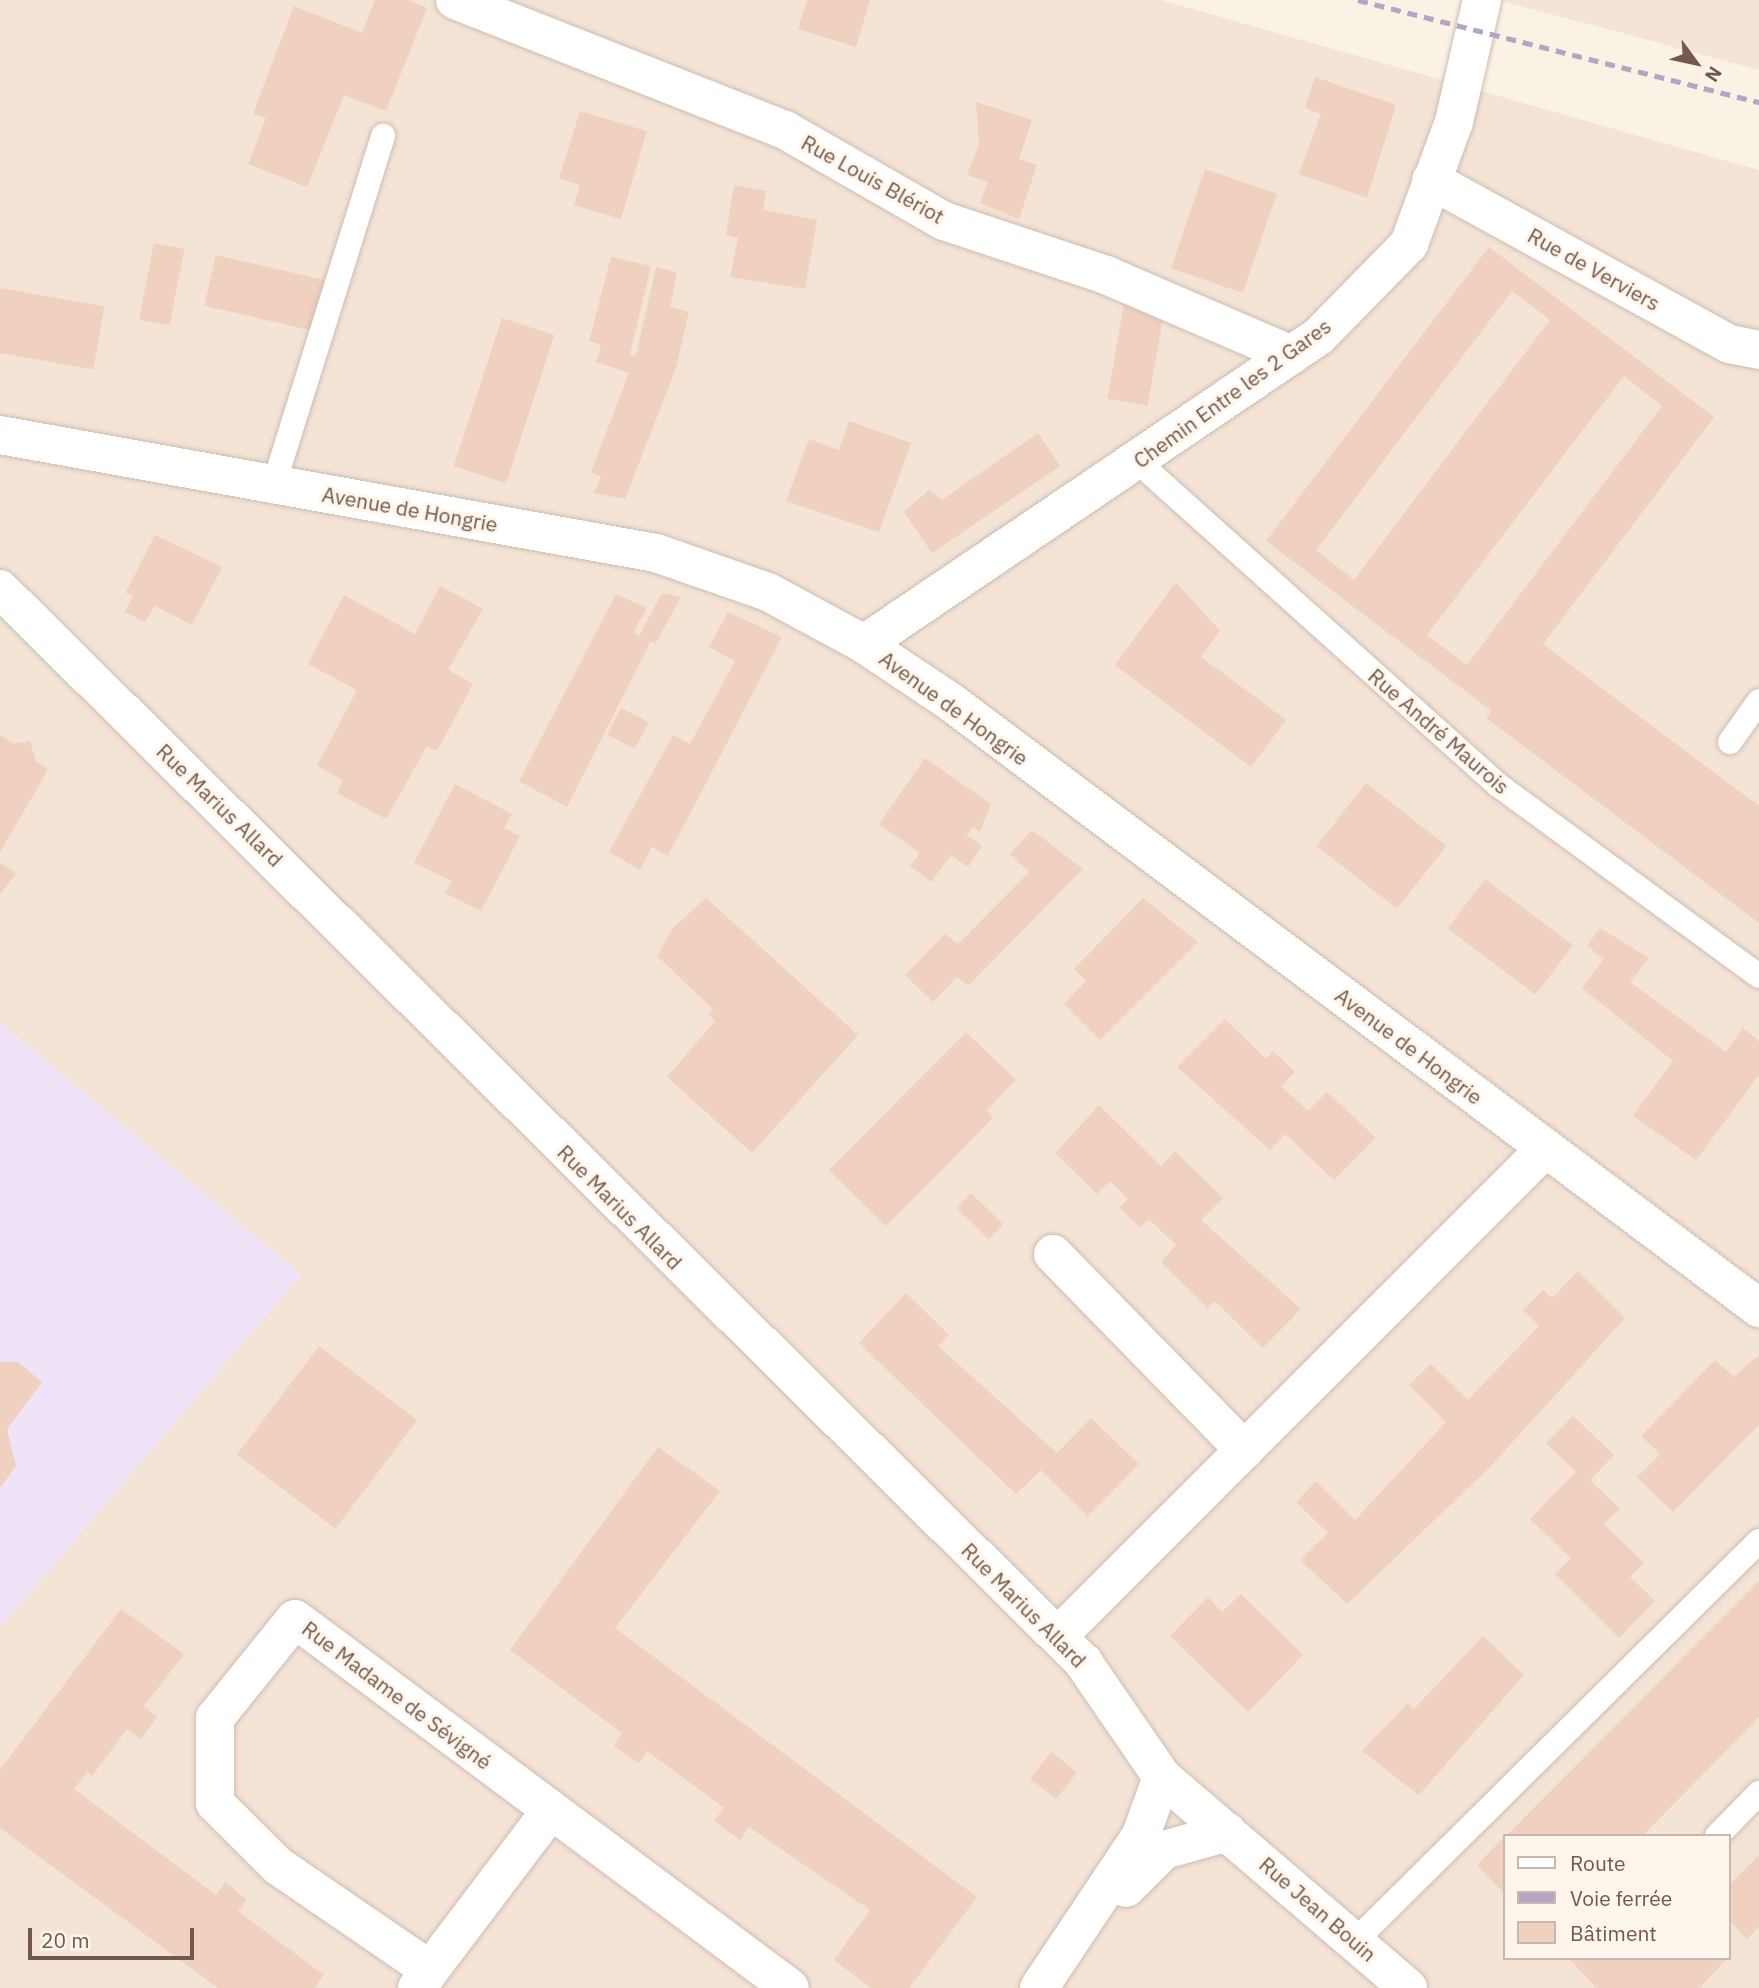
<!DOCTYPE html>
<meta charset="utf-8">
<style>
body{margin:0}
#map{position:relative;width:1759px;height:1988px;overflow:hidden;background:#fbf2e6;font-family:"IBM Plex Sans",sans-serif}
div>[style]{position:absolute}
.residential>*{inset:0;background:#f3e4d5}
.education>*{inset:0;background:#efe3f8}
.building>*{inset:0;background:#f0d0bf;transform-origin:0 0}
.roads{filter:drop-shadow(0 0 2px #cfbcb0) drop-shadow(0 0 2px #cfbcb0)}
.service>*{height:24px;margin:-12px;padding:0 12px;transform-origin:12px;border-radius:12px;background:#fff}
.minor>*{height:38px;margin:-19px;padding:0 19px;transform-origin:19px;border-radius:19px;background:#fff}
.rail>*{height:5px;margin-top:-2.5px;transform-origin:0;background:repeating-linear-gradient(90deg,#b4a5c5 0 10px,transparent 0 17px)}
span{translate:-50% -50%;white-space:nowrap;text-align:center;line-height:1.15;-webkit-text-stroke:6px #fef6ec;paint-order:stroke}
.street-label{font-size:21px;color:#74584c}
.legend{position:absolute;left:1503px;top:1834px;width:228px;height:126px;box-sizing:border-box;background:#fef6ec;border:2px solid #c7b7ac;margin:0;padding:9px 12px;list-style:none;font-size:21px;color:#74584c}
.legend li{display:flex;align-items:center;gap:14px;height:35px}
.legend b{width:35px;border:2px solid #c7b7ac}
.north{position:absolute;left:1661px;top:28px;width:70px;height:70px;-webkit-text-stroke:5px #fef6ec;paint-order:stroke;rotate:123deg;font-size:19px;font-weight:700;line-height:28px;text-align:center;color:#74584c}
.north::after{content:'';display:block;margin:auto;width:24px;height:32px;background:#74584c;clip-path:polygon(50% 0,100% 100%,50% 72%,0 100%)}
.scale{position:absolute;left:28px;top:1928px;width:166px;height:32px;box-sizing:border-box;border:4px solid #74584c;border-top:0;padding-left:9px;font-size:21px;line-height:24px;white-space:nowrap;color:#74584c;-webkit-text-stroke:5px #fef6ec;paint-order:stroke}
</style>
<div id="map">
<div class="residential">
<i style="clip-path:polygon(evenodd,0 0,1161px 0,1759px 170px,1759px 1988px,0 1988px,0 0,1505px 1836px,1729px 1836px,1729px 1958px,1505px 1958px,1505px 1836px)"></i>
<i style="clip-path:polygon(1496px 0,1759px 0,1759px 70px,1585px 23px)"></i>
</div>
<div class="education">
<i style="clip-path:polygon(0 1022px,301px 1275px,0 1628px)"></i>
</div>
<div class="building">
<i style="clip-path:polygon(375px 0,408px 0,427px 8px,386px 111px,344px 95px,307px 187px,248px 164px,266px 118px,253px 114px,294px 6px,362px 33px)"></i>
<i style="clip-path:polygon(807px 0,870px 0,856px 47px,798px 29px)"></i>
<i style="clip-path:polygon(1315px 77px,1396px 105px,1367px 198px,1299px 174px,1321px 114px,1305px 108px)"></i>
<i style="clip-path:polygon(976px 102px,1032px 120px,1019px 159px,1037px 165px,1019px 219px,980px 203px,988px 182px,967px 175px,979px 144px)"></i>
<i style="clip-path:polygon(580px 111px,647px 131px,621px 219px,574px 205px,580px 185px,559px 178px)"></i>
<i style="left:1205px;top:169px;width:76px;height:105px;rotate:19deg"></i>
<i style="clip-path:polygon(734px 185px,766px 191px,763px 210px,817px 220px,805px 289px,730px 277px,738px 238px,726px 235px)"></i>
<i style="left:154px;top:243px;width:31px;height:78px;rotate:11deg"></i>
<i style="clip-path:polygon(evenodd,1489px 247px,1714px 417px,1543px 644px,1759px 806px,1759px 923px,1486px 718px,1492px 711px,1266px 541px,1489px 247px,1512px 291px,1550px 320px,1354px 580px,1316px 550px,1512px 291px,1489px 247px,1624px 376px,1662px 406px,1467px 665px,1427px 635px,1624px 376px)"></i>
<i style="left:216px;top:255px;width:111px;height:52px;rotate:13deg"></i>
<i style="clip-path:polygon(611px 257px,651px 266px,630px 354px,636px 356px,656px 267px,677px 272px,670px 307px,689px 312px,676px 368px,625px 499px,594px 493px,601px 477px,591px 472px,629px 373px,596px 362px,601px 345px,589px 341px)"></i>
<i style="left:0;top:288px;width:106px;height:64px;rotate:10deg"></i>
<i style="left:1124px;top:304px;width:41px;height:96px;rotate:10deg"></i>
<i style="left:502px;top:318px;width:55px;height:156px;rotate:18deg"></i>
<i style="clip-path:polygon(849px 421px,911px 443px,879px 532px,786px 501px,809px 439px,839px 450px)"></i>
<i style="clip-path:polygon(1038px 433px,1060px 466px,932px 553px,904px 512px,929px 490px,942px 500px)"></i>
<i style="clip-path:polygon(155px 535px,222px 567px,192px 625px,155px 606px,145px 622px,125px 612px,133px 596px,126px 592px)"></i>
<i style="clip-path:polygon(1176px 582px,1220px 631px,1201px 657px,1286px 720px,1251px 767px,1115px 665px)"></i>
<i style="clip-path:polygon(440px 586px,483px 609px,448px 670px,473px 684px,437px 751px,427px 746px,386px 819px,337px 793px,343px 780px,317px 766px,357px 690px,308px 664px,344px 595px,415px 634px)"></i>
<i style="clip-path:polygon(662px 593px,681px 597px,655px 644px,651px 641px,567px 807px,519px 781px,616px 594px,647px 608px,633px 632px,639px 636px)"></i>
<i style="clip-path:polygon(728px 612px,782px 637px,668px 856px,652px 847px,640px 870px,609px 852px,673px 735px,690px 744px,735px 661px,709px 647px)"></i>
<i style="left:621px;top:708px;width:31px;height:30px;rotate:27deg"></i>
<i style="clip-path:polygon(0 734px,13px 744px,30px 741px,36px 761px,48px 770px,0 852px)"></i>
<i style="clip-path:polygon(925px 758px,991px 804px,980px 832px,973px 827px,966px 835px,982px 846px,968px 867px,951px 855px,931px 882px,910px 866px,920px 853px,879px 824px)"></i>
<i style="left:1366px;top:783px;width:102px;height:80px;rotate:38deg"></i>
<i style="clip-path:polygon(455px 784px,512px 814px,504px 828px,520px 836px,481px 911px,445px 893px,452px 881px,414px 863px)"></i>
<i style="clip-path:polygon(1032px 830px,1083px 869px,968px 986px,957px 977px,933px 1002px,905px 975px,945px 934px,958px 944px,1029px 872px,1010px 854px)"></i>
<i style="clip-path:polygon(0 862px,16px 874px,0 894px)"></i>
<i style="left:1485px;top:879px;width:110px;height:62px;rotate:37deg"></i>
<i style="clip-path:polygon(706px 898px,858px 1035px,752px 1153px,667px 1077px,715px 1021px,708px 1014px,713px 1009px,657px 956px,673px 928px)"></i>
<i style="clip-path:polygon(1143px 898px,1198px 942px,1100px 1040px,1064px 1004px,1086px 981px,1074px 969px)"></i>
<i style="clip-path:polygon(1600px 928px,1649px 958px,1630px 982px,1726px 1052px,1743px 1028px,1759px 1041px,1759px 1075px,1696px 1160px,1633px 1116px,1673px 1061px,1582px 988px,1604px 959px,1587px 946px)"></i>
<i style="clip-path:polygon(1225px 1019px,1266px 1059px,1273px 1051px,1295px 1072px,1281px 1086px,1308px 1111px,1327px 1092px,1376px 1138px,1334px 1180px,1285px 1134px,1270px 1150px,1177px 1067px)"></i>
<i style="clip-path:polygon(966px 1032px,1016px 1080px,987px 1110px,993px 1118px,886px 1226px,829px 1170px)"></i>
<i style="clip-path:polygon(1099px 1105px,1161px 1166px,1175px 1151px,1223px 1198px,1201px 1220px,1301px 1309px,1263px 1348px,1215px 1301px,1208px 1308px,1161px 1262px,1176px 1245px,1149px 1219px,1140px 1227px,1119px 1208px,1128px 1199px,1110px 1181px,1097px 1194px,1055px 1153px)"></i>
<i style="left:971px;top:1193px;width:45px;height:21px;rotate:44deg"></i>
<i style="clip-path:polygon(1578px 1271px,1625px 1318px,1491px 1466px,1347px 1604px,1300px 1560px,1328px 1533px,1296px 1502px,1316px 1481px,1355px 1520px,1446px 1422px,1409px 1385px,1431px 1364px,1468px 1400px,1539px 1326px,1523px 1310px,1543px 1290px,1552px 1298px)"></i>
<i style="clip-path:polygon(906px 1293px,949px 1335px,938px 1346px,1057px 1453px,1091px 1418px,1139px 1464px,1088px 1516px,1041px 1470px,1016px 1494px,859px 1343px)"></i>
<i style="left:319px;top:1346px;width:123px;height:136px;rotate:37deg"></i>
<i style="clip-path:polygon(1759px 1355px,1759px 1425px,1673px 1512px,1637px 1477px,1660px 1454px,1641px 1436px,1715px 1360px,1734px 1377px)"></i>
<i style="clip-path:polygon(0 1362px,18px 1362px,42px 1382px,7px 1429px,16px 1466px,0 1488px)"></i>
<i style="clip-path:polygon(1573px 1416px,1614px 1455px,1590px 1480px,1620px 1509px,1604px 1524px,1644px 1563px,1630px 1577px,1655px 1601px,1619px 1638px,1555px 1574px,1571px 1558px,1530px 1519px,1576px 1472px,1546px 1443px)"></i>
<i style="clip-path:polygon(658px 1447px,720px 1491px,615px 1628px,977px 1897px,909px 1988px,871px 1988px,834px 1960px,870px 1910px,749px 1827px,740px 1840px,714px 1821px,724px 1808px,647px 1751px,639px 1763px,614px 1746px,622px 1733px,510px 1650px)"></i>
<i style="clip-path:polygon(1759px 1581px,1759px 1717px,1642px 1836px,1506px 1836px)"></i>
<i style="clip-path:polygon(1241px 1594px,1303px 1655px,1248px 1712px,1170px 1636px,1208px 1597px,1222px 1612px)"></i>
<i style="clip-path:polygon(121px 1609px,184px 1654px,144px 1706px,157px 1717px,141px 1739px,127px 1729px,92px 1776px,87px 1772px,74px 1789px,216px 1895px,225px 1882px,247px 1900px,238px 1911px,324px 1975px,314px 1988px,218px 1988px,0 1828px,0 1770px)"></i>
<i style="clip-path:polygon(1483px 1636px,1524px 1675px,1419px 1795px,1362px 1751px,1408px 1703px,1414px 1709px)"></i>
<i style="left:1051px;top:1752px;width:33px;height:34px;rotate:38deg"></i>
<i style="clip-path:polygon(1505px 1836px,1505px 1894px,1477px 1865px)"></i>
<i style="clip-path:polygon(1759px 1855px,1759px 1927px,1747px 1939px,1729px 1920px,1729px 1885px)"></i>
<i style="clip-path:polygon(1568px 1958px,1728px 1958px,1699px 1988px,1597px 1988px)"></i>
</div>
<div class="roads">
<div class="service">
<i style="left:1138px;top:462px;width:484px;rotate:41.9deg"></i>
<i style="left:1498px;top:785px;width:323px;rotate:36.2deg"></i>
<i style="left:274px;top:484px;width:365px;rotate:-72.6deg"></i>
<i style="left:1730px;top:742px;width:50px;rotate:-54.7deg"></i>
<i style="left:1717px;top:1836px;width:60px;rotate:-45.7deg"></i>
<i style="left:1356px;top:1940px;width:567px;rotate:-44.71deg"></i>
</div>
<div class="minor">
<i style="left:455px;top:0;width:355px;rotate:21.5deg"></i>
<i style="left:785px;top:130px;width:183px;rotate:29.8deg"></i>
<i style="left:944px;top:221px;width:171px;rotate:18.4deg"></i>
<i style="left:1106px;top:275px;width:202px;rotate:23.3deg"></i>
<i style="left:1431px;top:180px;width:340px;rotate:28.8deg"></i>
<i style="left:1729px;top:344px;width:31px;rotate:11deg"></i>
<i style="left:0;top:435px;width:667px;rotate:10.2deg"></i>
<i style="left:656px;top:553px;width:119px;rotate:19.2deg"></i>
<i style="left:768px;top:592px;width:109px;rotate:28.4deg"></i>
<i style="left:864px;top:644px;width:106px;rotate:33.8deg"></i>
<i style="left:952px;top:703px;width:1009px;rotate:36.86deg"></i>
<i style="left:0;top:589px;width:1525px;rotate:44.73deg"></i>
<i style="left:1083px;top:1662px;width:140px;rotate:55.5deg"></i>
<i style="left:1162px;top:1777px;width:324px;rotate:40.6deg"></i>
<i style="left:864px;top:644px;width:549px;rotate:-34.09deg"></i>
<i style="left:1319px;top:336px;width:129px;rotate:-45.6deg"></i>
<i style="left:1409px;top:244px;width:130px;rotate:-69.8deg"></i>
<i style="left:1454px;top:122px;width:125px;rotate:-77.1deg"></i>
<i style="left:1053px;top:1254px;width:274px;rotate:45.7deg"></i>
<i style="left:1058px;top:1636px;width:690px;rotate:-45deg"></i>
<i style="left:1126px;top:1888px;width:54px;rotate:-45deg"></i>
<i style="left:1164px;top:1850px;width:66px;rotate:-15.7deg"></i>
<i style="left:430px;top:1970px;width:201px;rotate:-52.9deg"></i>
<i style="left:417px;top:1988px;width:22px;rotate:-54deg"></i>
<i style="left:430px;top:1970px;width:184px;rotate:-145.6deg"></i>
<i style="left:278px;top:1866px;width:89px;rotate:-135deg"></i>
<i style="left:215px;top:1803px;width:85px;rotate:-90deg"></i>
<i style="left:215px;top:1718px;width:127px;rotate:-51.1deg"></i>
<i style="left:295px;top:1619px;width:617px;rotate:36.7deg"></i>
<i style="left:1039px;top:1988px;width:184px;rotate:-56.3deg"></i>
<i style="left:1141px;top:1835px;width:62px;rotate:-70.1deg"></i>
</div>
</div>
<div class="rail">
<i style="left:1358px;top:0;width:414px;rotate:14.3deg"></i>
</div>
<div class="street-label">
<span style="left:873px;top:179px;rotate:29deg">Rue Louis Blériot</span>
<span style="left:1594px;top:269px;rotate:29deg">Rue de Verviers</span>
<span style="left:1232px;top:393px;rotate:-36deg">Chemin Entre les 2 Gares</span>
<span style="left:410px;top:509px;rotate:10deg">Avenue de Hongrie</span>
<span style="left:954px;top:708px;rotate:36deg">Avenue de Hongrie</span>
<span style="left:1439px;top:731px;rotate:41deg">Rue André Maurois</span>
<span style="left:220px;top:805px;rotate:44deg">Rue Marius Allard</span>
<span style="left:1409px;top:1046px;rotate:37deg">Avenue de Hongrie</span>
<span style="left:620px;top:1207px;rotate:45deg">Rue Marius Allard</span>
<span style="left:1024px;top:1605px;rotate:45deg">Rue Marius Allard</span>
<span style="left:397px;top:1695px;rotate:37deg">Rue Madame de Sévigné</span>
<span style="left:1318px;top:1909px;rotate:41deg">Rue Jean Bouin</span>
</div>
<ul class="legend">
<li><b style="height:9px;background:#fff"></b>Route</li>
<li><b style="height:9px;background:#b4a5c5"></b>Voie ferrée</li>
<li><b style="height:19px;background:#f0d0bf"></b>Bâtiment</li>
</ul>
<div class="north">N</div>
<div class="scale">20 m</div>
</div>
